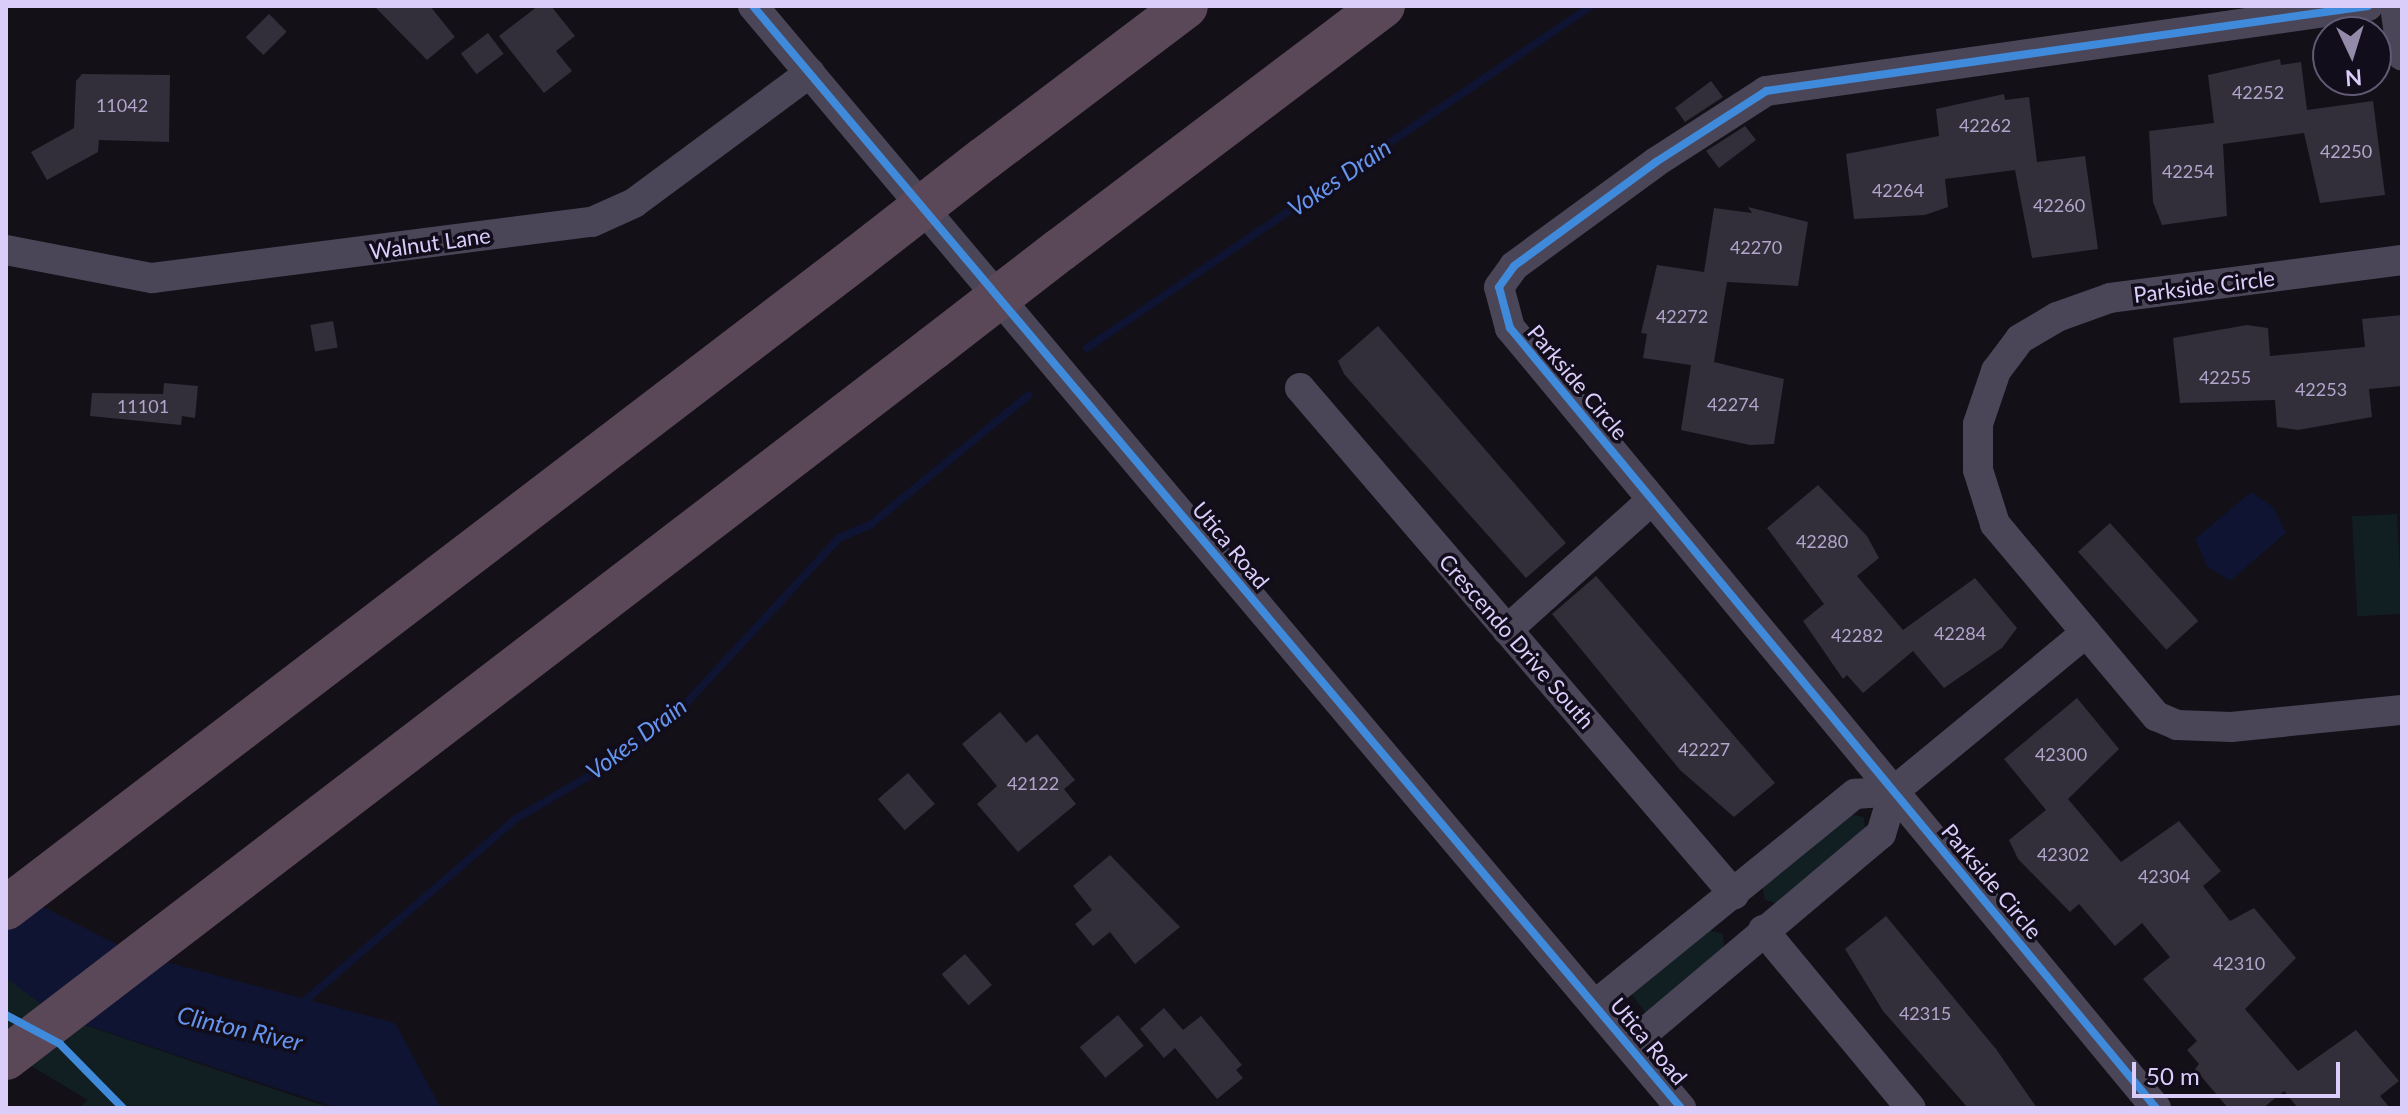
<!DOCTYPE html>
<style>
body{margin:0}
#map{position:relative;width:2408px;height:1114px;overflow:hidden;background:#131018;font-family:Lato,sans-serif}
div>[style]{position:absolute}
.green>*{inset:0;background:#111f23;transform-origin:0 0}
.water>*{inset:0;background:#0e1431}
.stream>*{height:8px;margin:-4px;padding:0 4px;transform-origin:4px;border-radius:4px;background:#0e1431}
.building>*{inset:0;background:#322e3a;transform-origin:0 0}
.minor>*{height:30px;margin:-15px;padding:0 15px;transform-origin:15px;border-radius:15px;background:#4a4658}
.highway>*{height:44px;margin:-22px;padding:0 22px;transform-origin:22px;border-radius:22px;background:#5a4757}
.highway-bridge>*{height:44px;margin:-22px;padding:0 22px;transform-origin:22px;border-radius:22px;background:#5a4757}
.cycleway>*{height:8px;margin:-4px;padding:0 4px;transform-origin:4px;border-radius:4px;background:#408adc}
span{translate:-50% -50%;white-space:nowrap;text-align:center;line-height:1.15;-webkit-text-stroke:7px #120d1b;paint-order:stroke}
.number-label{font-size:18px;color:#b0a5ca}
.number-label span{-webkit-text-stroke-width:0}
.street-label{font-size:22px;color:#dacdfa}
.water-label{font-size:24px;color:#6595ef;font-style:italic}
.frame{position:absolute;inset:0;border:8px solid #dacdfa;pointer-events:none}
.north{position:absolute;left:2312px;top:16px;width:80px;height:80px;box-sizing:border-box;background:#120d1b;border:2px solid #625a74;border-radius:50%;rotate:176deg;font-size:22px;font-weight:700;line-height:32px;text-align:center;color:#dacdfa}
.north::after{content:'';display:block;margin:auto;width:28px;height:36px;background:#948bab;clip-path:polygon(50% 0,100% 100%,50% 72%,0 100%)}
.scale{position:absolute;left:2132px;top:1062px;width:208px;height:36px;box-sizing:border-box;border:4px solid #dacdfa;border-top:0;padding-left:10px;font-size:24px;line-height:28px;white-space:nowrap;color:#dacdfa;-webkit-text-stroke:6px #120d1b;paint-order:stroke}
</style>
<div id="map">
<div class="green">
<i style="left:2397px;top:514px;width:100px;height:45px;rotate:87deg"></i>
<i style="clip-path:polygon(1849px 814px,1864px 817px,1865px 832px,1778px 904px,1765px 900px,1762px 885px)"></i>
<i style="clip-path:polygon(1709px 930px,1723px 934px,1724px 948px,1646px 1013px,1631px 994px)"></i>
<i style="clip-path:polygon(6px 978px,70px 1020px,330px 1108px,79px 1108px,88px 1100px,6px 1051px)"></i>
</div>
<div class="water">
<i style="clip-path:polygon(2251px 492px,2274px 508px,2286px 533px,2230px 581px,2207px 566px,2195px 539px)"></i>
<i style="clip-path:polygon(6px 888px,136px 954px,395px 1023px,441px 1108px,337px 1108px,56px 1015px,6px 978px)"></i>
</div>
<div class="stream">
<i style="left:1087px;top:348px;width:609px;rotate:-34.16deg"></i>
<i style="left:300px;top:1005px;width:286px;rotate:-40.8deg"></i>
<i style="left:517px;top:818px;width:113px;rotate:-30.2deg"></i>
<i style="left:615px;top:761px;width:80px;rotate:-37.9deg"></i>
<i style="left:678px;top:712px;width:237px;rotate:-47.2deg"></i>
<i style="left:839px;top:538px;width:34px;rotate:-23deg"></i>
<i style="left:870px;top:525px;width:205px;rotate:-39.3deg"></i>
</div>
<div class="building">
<i style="clip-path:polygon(374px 6px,430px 6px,455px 37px,427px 60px)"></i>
<i style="clip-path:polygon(538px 6px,551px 6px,575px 36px,556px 51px,572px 71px,544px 93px,499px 36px)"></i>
<i style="left:269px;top:14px;width:25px;height:33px;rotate:45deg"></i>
<i style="left:488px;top:33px;width:26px;height:34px;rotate:53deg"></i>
<i style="clip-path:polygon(2280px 59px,2281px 65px,2301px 62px,2307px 110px,2373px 101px,2385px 195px,2320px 203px,2304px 133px,2223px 144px,2227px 216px,2162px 225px,2153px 202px,2149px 131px,2214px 123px,2208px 75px)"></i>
<i style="clip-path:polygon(82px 74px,170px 75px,169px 142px,99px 140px,98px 152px,47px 180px,31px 152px,74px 128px,76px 81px)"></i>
<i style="clip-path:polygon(1711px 81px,1723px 97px,1685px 122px,1675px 108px)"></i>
<i style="clip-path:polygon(2004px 94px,2005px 100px,2029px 97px,2037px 162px,2085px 156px,2098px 249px,2032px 258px,2015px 170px,1945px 179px,1948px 207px,1925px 215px,1854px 219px,1846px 154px,1939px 136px,1936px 109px)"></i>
<i style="clip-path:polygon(1745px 126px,1756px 140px,1719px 168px,1706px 151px)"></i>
<i style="clip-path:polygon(1748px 207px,1808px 222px,1798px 286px,1727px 282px,1714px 362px,1784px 379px,1774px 444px,1750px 445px,1681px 430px,1691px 365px,1643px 358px,1647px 334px,1641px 333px,1657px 265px,1704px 272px,1714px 208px,1752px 213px)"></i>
<i style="clip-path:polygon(2402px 315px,2402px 386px,2369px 389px,2372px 417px,2298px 430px,2277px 427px,2275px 400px,2180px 403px,2173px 338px,2247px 325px,2268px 328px,2270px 356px,2365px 347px,2362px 319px)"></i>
<i style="left:333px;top:321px;width:27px;height:23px;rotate:80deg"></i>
<i style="clip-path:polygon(1378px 326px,1566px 543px,1526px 578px,1344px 374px,1338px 361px)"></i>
<i style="clip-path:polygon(164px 383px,198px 386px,195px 418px,182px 416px,181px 425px,90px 416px,92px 393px,163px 394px)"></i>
<i style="clip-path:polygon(1818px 485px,1867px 536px,1879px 558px,1857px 576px,1903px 630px,1975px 578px,2017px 628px,2002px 648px,1944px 688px,1913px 651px,1863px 693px,1847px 675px,1843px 679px,1803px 621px,1824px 604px,1767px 528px)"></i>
<i style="left:2110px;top:523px;width:132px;height:43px;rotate:48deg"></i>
<i style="clip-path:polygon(1596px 576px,1775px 783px,1734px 817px,1680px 770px,1552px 614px)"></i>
<i style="clip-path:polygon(2077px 698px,2119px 749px,2068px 799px,2121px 862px,2179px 821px,2221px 871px,2203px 886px,2230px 921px,2254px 908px,2296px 958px,2245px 1009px,2298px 1071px,2356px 1030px,2399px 1081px,2380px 1096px,2390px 1108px,2298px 1108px,2284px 1091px,2263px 1108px,2228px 1108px,2195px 1069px,2199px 1064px,2187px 1050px,2197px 1041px,2143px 979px,2170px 957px,2142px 923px,2115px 946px,2079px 904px,2070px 912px,2018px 859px,2009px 840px,2046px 810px,2004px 759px)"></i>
<i style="clip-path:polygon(1000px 712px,1026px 743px,1037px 734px,1075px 780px,1064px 789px,1076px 804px,1018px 852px,977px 804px,997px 786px,962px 744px)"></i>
<i style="left:908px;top:773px;width:41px;height:40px;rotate:49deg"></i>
<i style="clip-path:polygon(1110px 855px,1180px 927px,1135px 964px,1110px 932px,1093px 946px,1075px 924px,1092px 910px,1073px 886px)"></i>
<i style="clip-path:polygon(1886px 916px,1996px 1049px,2037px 1108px,1968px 1108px,1883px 1011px,1845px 949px)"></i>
<i style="left:965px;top:954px;width:41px;height:31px;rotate:49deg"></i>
<i style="clip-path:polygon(1164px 1008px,1183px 1030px,1201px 1016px,1242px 1065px,1236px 1070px,1243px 1078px,1217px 1099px,1175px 1048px,1164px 1058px,1140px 1029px)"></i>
<i style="left:1118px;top:1015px;width:40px;height:50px;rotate:50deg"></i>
</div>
<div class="minor">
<i style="left:753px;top:6px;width:1441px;rotate:49.9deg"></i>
<i style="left:2395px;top:6px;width:50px;rotate:82deg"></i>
<i style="left:6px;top:250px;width:149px;rotate:10.9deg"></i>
<i style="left:152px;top:278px;width:444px;rotate:-7.3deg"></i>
<i style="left:592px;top:222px;width:46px;rotate:-24.3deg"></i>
<i style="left:634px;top:203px;width:219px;rotate:-36.5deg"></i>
<i style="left:2402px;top:260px;width:294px;rotate:172.6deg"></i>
<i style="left:2110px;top:298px;width:56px;rotate:160.3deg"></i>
<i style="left:2057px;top:317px;width:43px;rotate:149.3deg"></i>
<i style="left:2020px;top:339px;width:40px;rotate:127deg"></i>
<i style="left:1996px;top:371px;width:56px;rotate:108.8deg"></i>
<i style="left:1978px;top:424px;width:46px;rotate:90deg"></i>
<i style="left:1978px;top:470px;width:57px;rotate:72.5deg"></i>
<i style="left:1995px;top:524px;width:251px;rotate:50deg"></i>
<i style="left:2156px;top:716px;width:23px;rotate:23deg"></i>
<i style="left:2177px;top:725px;width:54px;rotate:2.1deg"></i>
<i style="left:2231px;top:727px;width:172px;rotate:-5.7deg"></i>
<i style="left:1300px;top:388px;width:667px;rotate:49.38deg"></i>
<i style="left:1507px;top:630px;width:195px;rotate:-41.9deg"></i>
<i style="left:1763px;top:930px;width:231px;rotate:50.3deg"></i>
<i style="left:1595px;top:1005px;width:335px;rotate:-39.1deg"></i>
<i style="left:1855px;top:794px;width:39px;rotate:-4deg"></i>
<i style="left:1630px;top:1045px;width:328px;rotate:-40.1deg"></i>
<i style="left:1881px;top:834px;width:45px;rotate:-73.2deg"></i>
<i style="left:1894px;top:791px;width:249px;rotate:-39.5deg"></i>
<i style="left:2156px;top:1108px;width:1013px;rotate:-129.63deg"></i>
<i style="left:1510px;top:328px;width:42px;rotate:-105deg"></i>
<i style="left:1499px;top:287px;width:26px;rotate:-54deg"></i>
<i style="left:1514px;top:266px;width:176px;rotate:-36.2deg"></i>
<i style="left:1656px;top:162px;width:131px;rotate:-32.8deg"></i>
<i style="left:1766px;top:91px;width:608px;rotate:-8.04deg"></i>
</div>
<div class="highway">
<i style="left:984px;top:159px;width:253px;rotate:-37.1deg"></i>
<i style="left:1060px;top:250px;width:405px;rotate:-37.1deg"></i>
<i style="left:6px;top:908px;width:1072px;rotate:-37.38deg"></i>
<i style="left:6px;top:1058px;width:1168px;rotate:-37.45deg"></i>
</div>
<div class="highway-bridge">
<i style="left:858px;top:257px;width:160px;rotate:-37.9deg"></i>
<i style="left:933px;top:348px;width:160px;rotate:-37.7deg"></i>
</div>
<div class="cycleway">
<i style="left:753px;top:6px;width:1441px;rotate:49.9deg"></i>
<i style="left:6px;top:1015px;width:61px;rotate:28.2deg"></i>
<i style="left:60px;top:1044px;width:90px;rotate:45.5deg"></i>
<i style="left:2156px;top:1108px;width:1013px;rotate:-129.63deg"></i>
<i style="left:1510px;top:328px;width:42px;rotate:-105deg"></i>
<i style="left:1499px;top:287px;width:26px;rotate:-54deg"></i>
<i style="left:1514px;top:266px;width:176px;rotate:-36.2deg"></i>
<i style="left:1656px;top:162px;width:131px;rotate:-32.8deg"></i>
<i style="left:1766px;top:91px;width:608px;rotate:-8.04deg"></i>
</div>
<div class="number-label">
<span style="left:2258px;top:92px">42252</span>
<span style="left:122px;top:105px">11042</span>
<span style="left:1985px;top:125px">42262</span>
<span style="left:2346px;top:151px">42250</span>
<span style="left:2188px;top:171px">42254</span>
<span style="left:1898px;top:190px">42264</span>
<span style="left:2059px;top:205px">42260</span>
<span style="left:1756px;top:247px">42270</span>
<span style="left:1682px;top:316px">42272</span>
<span style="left:2225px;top:377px">42255</span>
<span style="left:2321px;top:389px">42253</span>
<span style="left:1733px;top:404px">42274</span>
<span style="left:143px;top:406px">11101</span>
<span style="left:1822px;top:541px">42280</span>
<span style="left:1960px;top:633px">42284</span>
<span style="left:1857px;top:635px">42282</span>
<span style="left:1704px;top:749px">42227</span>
<span style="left:2061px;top:754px">42300</span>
<span style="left:1033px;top:783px">42122</span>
<span style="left:2063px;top:854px">42302</span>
<span style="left:2164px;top:876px">42304</span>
<span style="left:2239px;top:963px">42310</span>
<span style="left:1925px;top:1013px">42315</span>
</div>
<div class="street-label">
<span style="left:430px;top:243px;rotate:-8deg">Walnut Lane</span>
<span style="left:2204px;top:286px;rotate:-7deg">Parkside Circle</span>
<span style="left:1578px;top:382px;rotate:50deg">Parkside Circle</span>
<span style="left:1231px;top:545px;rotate:50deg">Utica Road</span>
<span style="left:1517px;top:641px;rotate:49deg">Crescendo Drive South</span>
<span style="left:1992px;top:881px;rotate:50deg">Parkside Circle</span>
<span style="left:1649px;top:1041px;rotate:50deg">Utica Road</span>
</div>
<div class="water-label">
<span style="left:1339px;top:177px;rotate:-34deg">Vokes Drain</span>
<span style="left:636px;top:738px;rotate:-37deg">Vokes Drain</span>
<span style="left:240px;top:1028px;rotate:13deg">Clinton River</span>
</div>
<div class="frame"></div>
<div class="north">N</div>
<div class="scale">50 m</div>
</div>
